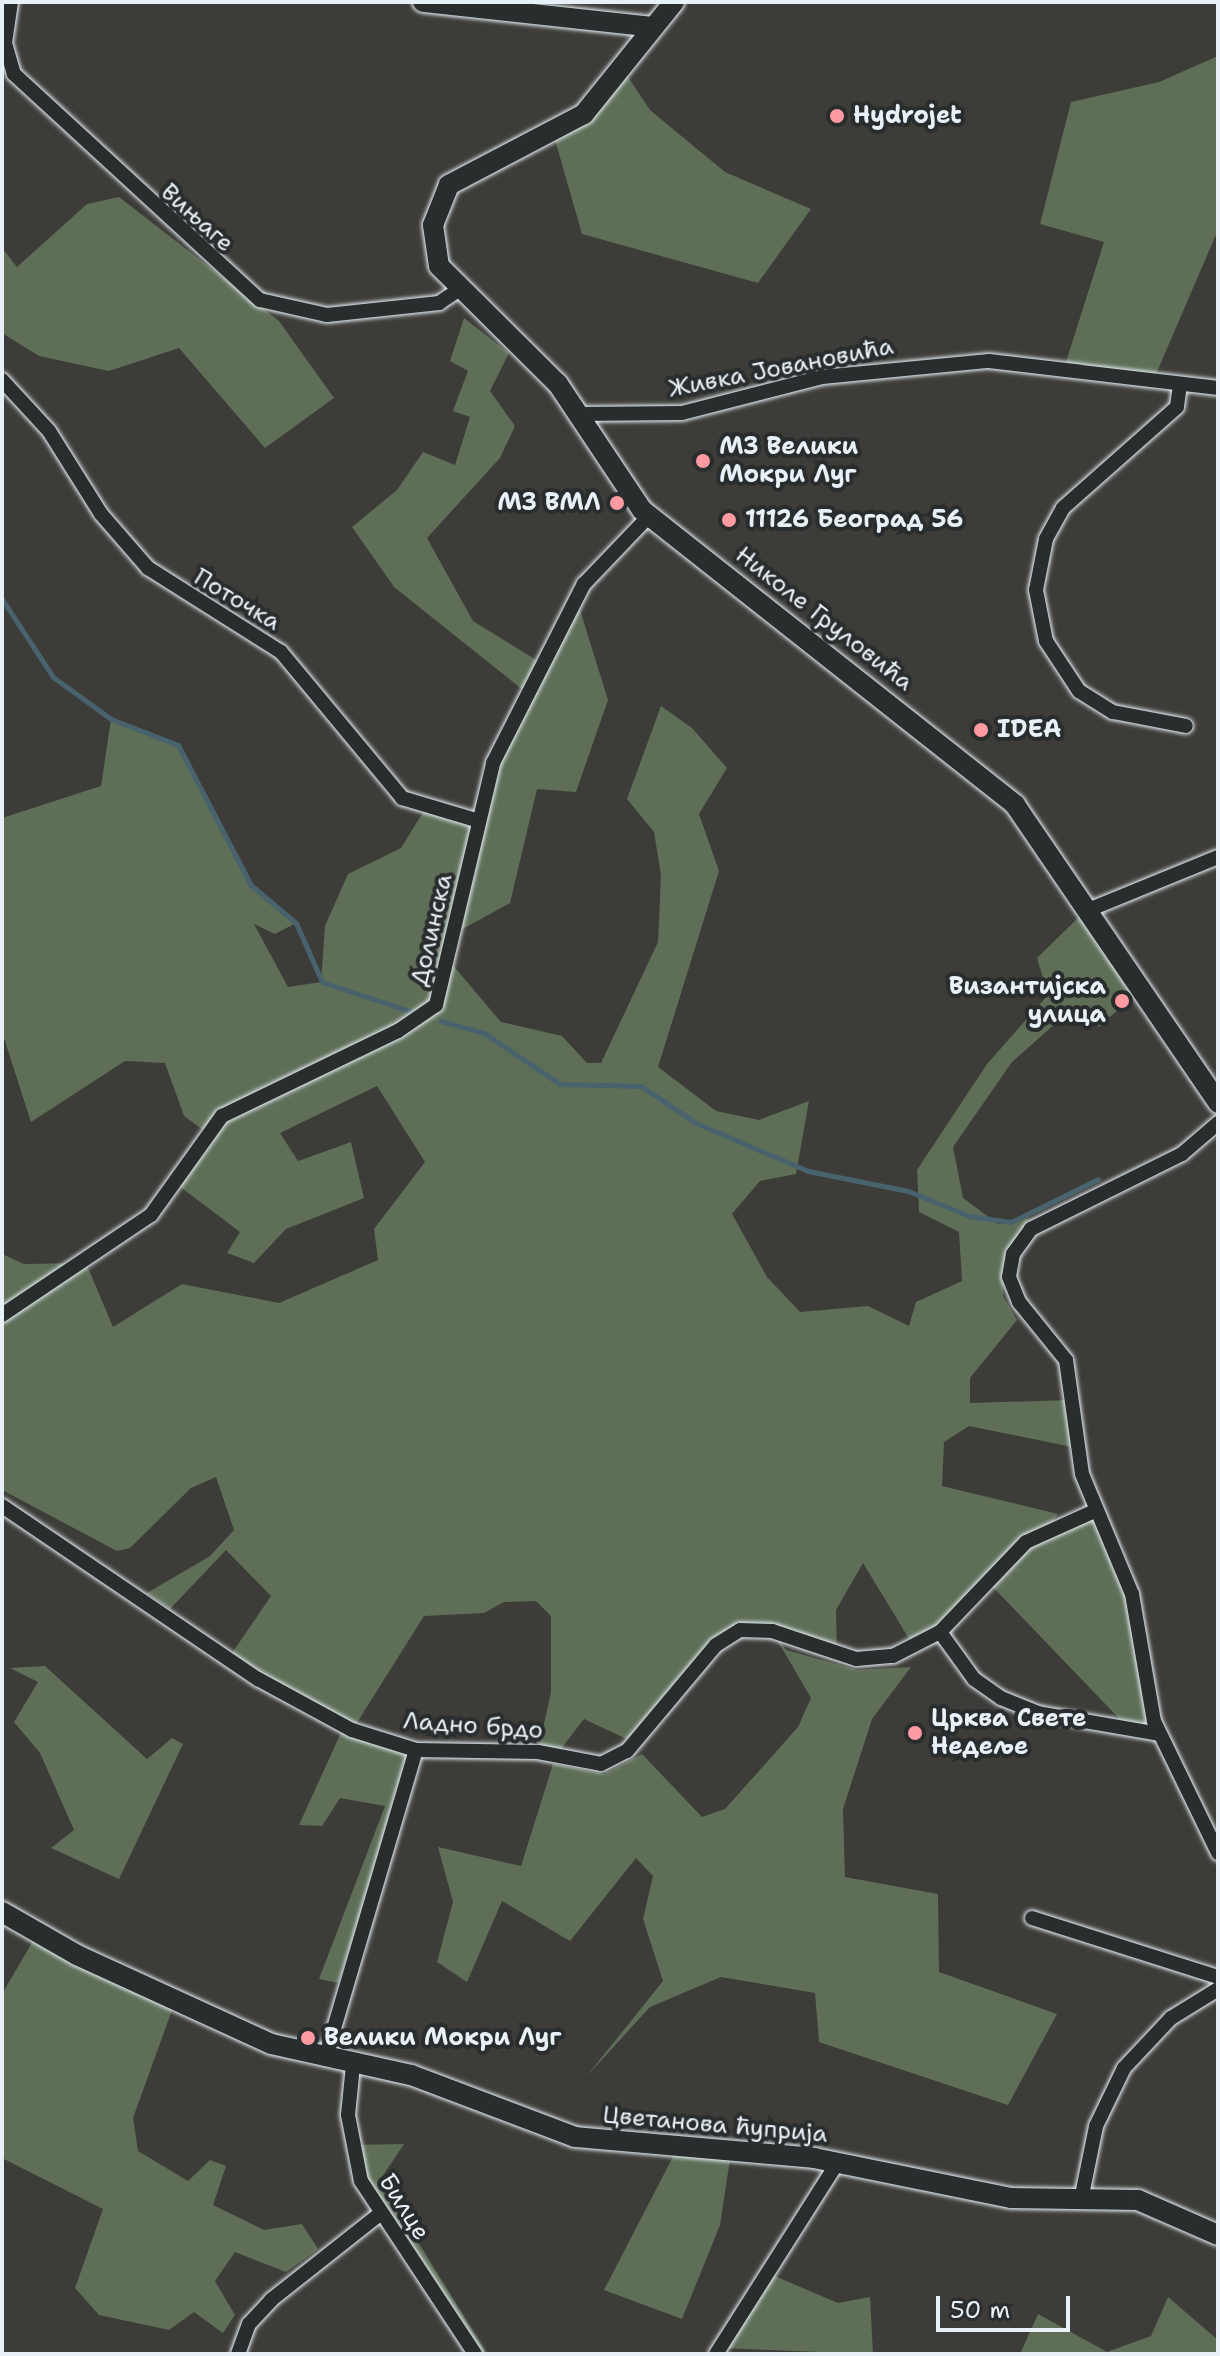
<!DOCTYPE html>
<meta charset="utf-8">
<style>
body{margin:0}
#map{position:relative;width:1220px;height:2356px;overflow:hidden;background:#3d3c38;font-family:"Shantell Sans",sans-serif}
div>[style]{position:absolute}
.green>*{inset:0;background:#5e6e57}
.stream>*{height:5px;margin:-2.5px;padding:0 2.5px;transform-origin:2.5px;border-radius:2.5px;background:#48636d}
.roads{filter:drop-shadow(0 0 2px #e8f1f8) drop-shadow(0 0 2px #e8f1f8)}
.street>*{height:14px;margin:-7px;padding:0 7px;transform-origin:7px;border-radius:7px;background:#2a2d2e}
.secondary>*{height:20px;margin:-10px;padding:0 10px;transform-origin:10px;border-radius:10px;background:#2a2d2e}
.dots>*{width:22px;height:22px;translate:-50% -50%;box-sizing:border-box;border:4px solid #2a2d2e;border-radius:50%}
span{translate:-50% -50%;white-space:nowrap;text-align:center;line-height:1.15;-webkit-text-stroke:8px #2a2d2e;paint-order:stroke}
.poi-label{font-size:24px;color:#e8f1f8;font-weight:700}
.left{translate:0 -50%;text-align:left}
.right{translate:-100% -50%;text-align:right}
.street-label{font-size:24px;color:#e8f1f8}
.frame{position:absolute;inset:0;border:4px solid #e8f1f8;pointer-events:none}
.scale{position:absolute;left:936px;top:2296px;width:134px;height:36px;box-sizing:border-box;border:4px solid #e8f1f8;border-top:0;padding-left:10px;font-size:24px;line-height:28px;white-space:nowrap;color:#e8f1f8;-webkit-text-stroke:6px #2a2d2e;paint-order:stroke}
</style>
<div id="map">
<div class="green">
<i style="clip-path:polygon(1218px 56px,1218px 230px,1153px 381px,1065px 365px,1104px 242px,1040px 224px,1071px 102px,1159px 82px)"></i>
<i style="clip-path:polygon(624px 71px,650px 110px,725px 172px,811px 209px,758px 283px,582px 234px,553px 133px)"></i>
<i style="clip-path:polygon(119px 197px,279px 321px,334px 398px,265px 448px,179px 348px,109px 371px,39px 356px,2px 333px,2px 248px,17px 267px,87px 204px)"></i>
<i style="clip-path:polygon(464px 318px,509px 353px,490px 391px,515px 426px,500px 458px,427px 538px,473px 621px,538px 661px,523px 690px,394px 587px,352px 527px,397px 490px,423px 452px,455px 465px,470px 417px,453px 411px,468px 371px,450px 361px)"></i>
<i style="clip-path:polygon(576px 597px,608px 700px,576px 792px,537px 789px,510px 903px,459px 931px,451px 963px,501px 1022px,562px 1036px,587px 1063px,601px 1063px,658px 942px,661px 875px,654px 832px,627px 799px,661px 706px,692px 728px,727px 768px,699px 814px,719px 871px,658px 1067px,716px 1111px,759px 1120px,809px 1101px,796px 1174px,760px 1181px,732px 1214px,767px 1277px,800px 1312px,868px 1306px,909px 1326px,916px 1302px,962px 1281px,959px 1232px,919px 1212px,917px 1170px,987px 1064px,1048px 995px,1037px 958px,1080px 916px,1142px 988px,1099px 1027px,1075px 1006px,1012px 1062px,953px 1147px,963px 1198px,998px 1224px,1030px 1218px,1005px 1254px,1003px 1296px,1017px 1320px,970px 1378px,970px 1403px,1072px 1400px,1072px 1447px,969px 1426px,944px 1442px,942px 1486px,1058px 1514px,1049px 1527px,1092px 1512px,1118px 1559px,1154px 1721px,1134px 1734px,990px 1584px,914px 1647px,863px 1563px,836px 1610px,837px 1653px,773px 1632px,786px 1650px,857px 1670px,911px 1667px,872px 1719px,843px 1809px,845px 1877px,938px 1894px,939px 1972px,1057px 2014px,1008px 2105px,819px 2042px,815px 1993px,721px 1977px,650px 2007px,586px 2077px,663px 1981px,643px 1919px,653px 1876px,636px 1858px,570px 1941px,502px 1901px,467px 1982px,437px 1962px,453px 1902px,438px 1847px,521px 1866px,553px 1764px,604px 1774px,642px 1754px,702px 1817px,725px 1809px,798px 1727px,811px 1698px,772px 1631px,724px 1638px,635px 1743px,584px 1719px,557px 1754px,538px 1752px,551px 1692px,551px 1616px,536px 1601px,504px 1602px,484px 1613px,424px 1616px,353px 1729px,416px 1750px,338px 1983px,319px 1979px,385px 1806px,340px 1798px,322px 1826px,299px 1825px,344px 1726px,228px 1659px,271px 1596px,226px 1550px,170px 1609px,147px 1593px,210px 1556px,234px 1530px,216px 1477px,191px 1488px,130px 1548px,117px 1551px,2px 1490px,2px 1254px,24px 1264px,86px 1263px,113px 1327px,182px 1284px,279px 1303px,378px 1260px,374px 1229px,425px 1162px,377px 1086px,280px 1133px,298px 1161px,351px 1142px,364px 1198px,286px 1229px,254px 1263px,227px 1253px,240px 1232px,175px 1183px,206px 1132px,184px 1116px,165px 1063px,125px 1061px,31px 1122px,2px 1032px,2px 818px,101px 786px,111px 719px,178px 745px,251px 885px,296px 923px,275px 934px,254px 924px,288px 987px,321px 982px,325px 926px,348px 874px,401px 848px,425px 809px,476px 820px,504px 737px)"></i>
<i style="clip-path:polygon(45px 1666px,147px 1759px,172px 1738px,183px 1744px,119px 1879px,51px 1848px,74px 1830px,40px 1753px,14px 1722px,38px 1682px,10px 1668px)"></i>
<i style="clip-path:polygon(37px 1934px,175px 2002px,133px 2118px,138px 2151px,188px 2181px,210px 2160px,226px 2166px,213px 2205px,264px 2230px,302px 2224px,318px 2249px,286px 2272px,235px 2252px,215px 2281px,235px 2315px,223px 2333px,194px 2312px,169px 2330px,99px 2315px,75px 2288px,103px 2209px,2px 2158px,2px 1994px)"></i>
<i style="clip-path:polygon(404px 2144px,380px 2180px,487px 2354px,475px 2354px,380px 2214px,350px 2145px)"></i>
<i style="clip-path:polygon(677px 2149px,731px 2153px,720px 2225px,682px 2319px,604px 2290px)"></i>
<i style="clip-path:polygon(770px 2274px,838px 2303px,870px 2297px,873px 2354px,720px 2348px)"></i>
<i style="clip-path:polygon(1168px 2297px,1218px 2340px,1218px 2354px,1020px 2354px,1038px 2314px,1107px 2352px,1151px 2336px)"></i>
</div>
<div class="stream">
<i style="left:2px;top:599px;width:93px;rotate:56.8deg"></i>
<i style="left:53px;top:677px;width:72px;rotate:35.9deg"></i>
<i style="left:111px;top:719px;width:72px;rotate:21.2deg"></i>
<i style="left:178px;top:745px;width:158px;rotate:62.5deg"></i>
<i style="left:251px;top:885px;width:59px;rotate:40.2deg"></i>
<i style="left:296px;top:923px;width:64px;rotate:66.2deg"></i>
<i style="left:322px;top:982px;width:95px;rotate:18.4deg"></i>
<i style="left:441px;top:1021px;width:45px;rotate:15.6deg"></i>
<i style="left:484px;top:1033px;width:92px;rotate:33.9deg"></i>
<i style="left:560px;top:1084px;width:81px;rotate:1.4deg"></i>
<i style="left:641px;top:1086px;width:66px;rotate:33.9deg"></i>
<i style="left:696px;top:1123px;width:122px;rotate:23.2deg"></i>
<i style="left:808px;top:1171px;width:102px;rotate:11.3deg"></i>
<i style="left:908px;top:1191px;width:66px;rotate:22.3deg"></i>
<i style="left:969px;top:1216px;width:42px;rotate:8.1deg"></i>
<i style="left:1011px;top:1222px;width:97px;rotate:-26.3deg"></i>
</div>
<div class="roads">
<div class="street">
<i style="left:11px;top:2px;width:41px;rotate:98.3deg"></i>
<i style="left:5px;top:43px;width:32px;rotate:74deg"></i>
<i style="left:14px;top:74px;width:334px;rotate:42.6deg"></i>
<i style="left:260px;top:300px;width:69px;rotate:12.6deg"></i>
<i style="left:327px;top:315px;width:113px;rotate:-6.1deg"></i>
<i style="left:439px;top:303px;width:23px;rotate:-34deg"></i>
<i style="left:2px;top:380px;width:69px;rotate:47.3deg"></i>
<i style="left:49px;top:431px;width:98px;rotate:57.9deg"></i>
<i style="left:101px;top:514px;width:72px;rotate:49deg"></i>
<i style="left:148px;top:568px;width:157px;rotate:32.3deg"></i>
<i style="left:281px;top:652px;width:190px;rotate:50.3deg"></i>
<i style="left:402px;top:798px;width:77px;rotate:16.6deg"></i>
<i style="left:1180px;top:385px;width:22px;rotate:98deg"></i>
<i style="left:1177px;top:407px;width:152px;rotate:138.5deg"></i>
<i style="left:1063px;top:508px;width:35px;rotate:119deg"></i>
<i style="left:1046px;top:539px;width:52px;rotate:101.1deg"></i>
<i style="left:1036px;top:590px;width:52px;rotate:78.9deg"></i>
<i style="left:1046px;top:641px;width:60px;rotate:56.6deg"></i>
<i style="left:1079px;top:691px;width:40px;rotate:32deg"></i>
<i style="left:1113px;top:712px;width:74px;rotate:10.9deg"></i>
<i style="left:580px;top:414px;width:102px;rotate:-0.6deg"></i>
<i style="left:682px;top:413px;width:145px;rotate:-14.4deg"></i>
<i style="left:822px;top:377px;width:168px;rotate:-5.5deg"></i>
<i style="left:989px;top:361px;width:231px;rotate:6.7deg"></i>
<i style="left:1088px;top:910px;width:140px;rotate:-22.2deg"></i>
<i style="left:1218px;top:1123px;width:48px;rotate:139.3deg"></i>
<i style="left:1182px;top:1154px;width:169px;rotate:153.6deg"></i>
<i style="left:1031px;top:1229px;width:31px;rotate:126deg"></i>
<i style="left:1013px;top:1254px;width:23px;rotate:100deg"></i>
<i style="left:1009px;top:1277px;width:27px;rotate:68deg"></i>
<i style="left:1019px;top:1302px;width:75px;rotate:51deg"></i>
<i style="left:1066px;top:1360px;width:115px;rotate:82deg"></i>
<i style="left:1082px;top:1474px;width:130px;rotate:67.4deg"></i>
<i style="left:1132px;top:1594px;width:129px;rotate:80.2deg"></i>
<i style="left:1154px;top:1721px;width:147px;rotate:64.1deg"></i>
<i style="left:2px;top:1315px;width:179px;rotate:-33.9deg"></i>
<i style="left:151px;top:1215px;width:122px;rotate:-54.4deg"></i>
<i style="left:222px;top:1116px;width:195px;rotate:-25.8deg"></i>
<i style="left:398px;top:1031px;width:46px;rotate:-34.4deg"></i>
<i style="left:436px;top:1005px;width:249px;rotate:-76.7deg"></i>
<i style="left:493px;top:763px;width:201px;rotate:-63.1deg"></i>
<i style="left:584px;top:584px;width:94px;rotate:-46.3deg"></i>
<i style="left:2px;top:1506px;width:309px;rotate:34.1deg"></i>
<i style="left:258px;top:1679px;width:107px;rotate:28.5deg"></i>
<i style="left:352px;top:1730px;width:67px;rotate:17.4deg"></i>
<i style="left:416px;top:1750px;width:122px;rotate:0.9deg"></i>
<i style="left:538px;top:1752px;width:64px;rotate:10.8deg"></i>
<i style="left:601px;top:1764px;width:29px;rotate:-27deg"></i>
<i style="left:627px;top:1751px;width:138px;rotate:-50deg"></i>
<i style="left:716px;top:1645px;width:28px;rotate:-32deg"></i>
<i style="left:740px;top:1630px;width:32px;rotate:2deg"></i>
<i style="left:772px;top:1631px;width:89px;rotate:18.4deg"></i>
<i style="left:856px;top:1659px;width:37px;rotate:-5deg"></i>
<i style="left:893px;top:1656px;width:53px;rotate:-27.1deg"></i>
<i style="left:940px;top:1632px;width:124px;rotate:-46.3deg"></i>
<i style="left:1026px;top:1542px;width:72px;rotate:-24.4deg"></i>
<i style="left:940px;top:1632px;width:58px;rotate:54.1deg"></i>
<i style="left:974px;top:1679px;width:33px;rotate:35deg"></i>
<i style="left:1001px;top:1698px;width:40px;rotate:22deg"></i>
<i style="left:1038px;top:1713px;width:123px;rotate:9.8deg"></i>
<i style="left:1032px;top:1918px;width:195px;rotate:17.6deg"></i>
<i style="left:325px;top:2059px;width:322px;rotate:-73.6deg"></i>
<i style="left:353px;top:2065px;width:50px;rotate:95.7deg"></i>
<i style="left:348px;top:2115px;width:67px;rotate:78.9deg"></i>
<i style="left:361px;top:2181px;width:207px;rotate:56.6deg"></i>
<i style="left:1081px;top:2200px;width:76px;rotate:-78.5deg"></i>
<i style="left:1096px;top:2126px;width:64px;rotate:-64.2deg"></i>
<i style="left:1124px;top:2068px;width:69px;rotate:-46.8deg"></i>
<i style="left:1171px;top:2018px;width:55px;rotate:-31.7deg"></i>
<i style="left:238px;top:2354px;width:32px;rotate:-70deg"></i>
<i style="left:249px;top:2324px;width:33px;rotate:-47deg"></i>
<i style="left:271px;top:2300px;width:139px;rotate:-38.3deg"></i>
<i style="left:716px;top:2354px;width:227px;rotate:-57.6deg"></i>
</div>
<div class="secondary">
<i style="left:423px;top:2px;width:230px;rotate:6.2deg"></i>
<i style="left:674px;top:2px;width:144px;rotate:128.8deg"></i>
<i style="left:584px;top:114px;width:153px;rotate:152.3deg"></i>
<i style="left:449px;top:185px;width:43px;rotate:111.8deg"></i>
<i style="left:433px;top:225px;width:41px;rotate:81.7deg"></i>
<i style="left:439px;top:266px;width:168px;rotate:44.8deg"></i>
<i style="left:558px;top:384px;width:151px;rotate:56.3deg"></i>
<i style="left:642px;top:510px;width:476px;rotate:38.3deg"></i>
<i style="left:1015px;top:805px;width:361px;rotate:55.7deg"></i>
<i style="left:2px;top:1912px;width:86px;rotate:29.8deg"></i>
<i style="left:77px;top:1955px;width:213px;rotate:24.6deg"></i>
<i style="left:271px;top:2044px;width:143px;rotate:12.5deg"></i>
<i style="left:411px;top:2075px;width:175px;rotate:20.7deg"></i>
<i style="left:575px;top:2137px;width:240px;rotate:5deg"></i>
<i style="left:814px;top:2158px;width:201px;rotate:11.5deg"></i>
<i style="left:1011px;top:2198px;width:127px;rotate:0.9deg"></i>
<i style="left:1138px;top:2200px;width:87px;rotate:23.6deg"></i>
</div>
</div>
<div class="dots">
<i style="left:837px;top:116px;background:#ff9aa2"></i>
<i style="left:703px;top:461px;background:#ff9aa2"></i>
<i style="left:617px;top:503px;background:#ff9aa2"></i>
<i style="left:729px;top:520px;background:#ff9aa2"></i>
<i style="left:981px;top:730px;background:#ff9aa2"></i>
<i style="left:1122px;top:1001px;background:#ff9aa2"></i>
<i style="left:915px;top:1733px;background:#ff9aa2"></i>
<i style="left:308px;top:2038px;background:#ff9aa2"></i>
</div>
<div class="poi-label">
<span class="left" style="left:853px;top:116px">Hydrojet</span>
<span class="left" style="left:719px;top:461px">МЗ Велики<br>Мокри Луг</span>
<span class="right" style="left:601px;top:503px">МЗ ВМЛ</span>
<span class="left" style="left:745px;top:520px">11126 Београд 56</span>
<span class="left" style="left:997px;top:730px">IDEA</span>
<span class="right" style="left:1106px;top:1001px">Византијска<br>улица</span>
<span class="left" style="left:931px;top:1733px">Црква Свете<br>Недеље</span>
<span class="left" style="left:324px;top:2038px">Велики Мокри Луг</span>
</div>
<div class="street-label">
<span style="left:197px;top:218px;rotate:42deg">Вињаге</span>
<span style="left:781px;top:368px;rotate:-11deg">Живка Јовановића</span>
<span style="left:237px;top:600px;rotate:31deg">Поточка</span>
<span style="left:824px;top:619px;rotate:38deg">Николе Груловића</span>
<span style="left:432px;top:930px;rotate:-77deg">Долинска</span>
<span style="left:473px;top:1726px;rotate:4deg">Ладно брдо</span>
<span style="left:715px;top:2125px;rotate:5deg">Цветанова ћуприја</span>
<span style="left:404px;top:2207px;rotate:58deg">Билце</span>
</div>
<div class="frame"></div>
<div class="scale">50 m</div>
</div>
